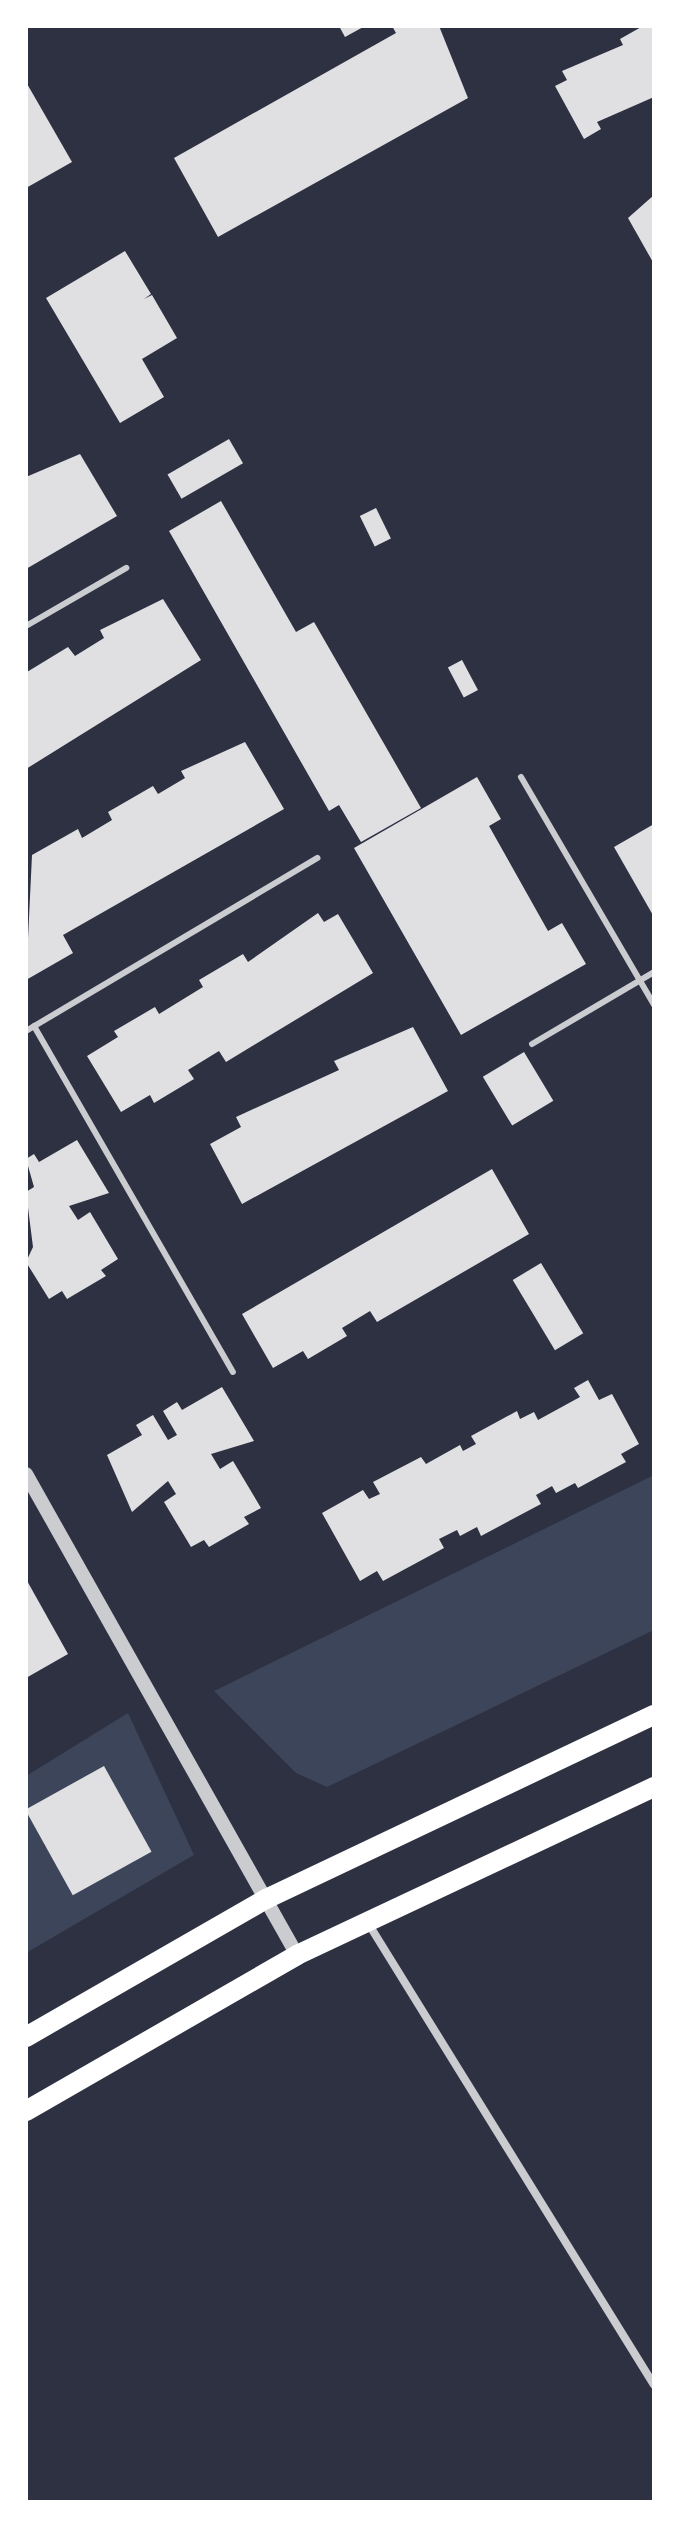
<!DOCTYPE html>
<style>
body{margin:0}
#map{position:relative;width:680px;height:2528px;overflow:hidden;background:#2d3142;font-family:Cabin,sans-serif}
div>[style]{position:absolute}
.green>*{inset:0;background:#3c4559}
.building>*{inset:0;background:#e0e0e3;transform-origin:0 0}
.service>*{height:6px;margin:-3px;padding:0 3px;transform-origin:3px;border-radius:3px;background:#caccd0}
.minor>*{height:8px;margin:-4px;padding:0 4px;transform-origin:4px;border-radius:4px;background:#caccd0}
.tertiary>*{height:14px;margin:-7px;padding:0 7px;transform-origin:7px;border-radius:7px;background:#caccd0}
.primary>*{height:20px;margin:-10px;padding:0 10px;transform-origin:10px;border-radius:10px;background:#fff}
span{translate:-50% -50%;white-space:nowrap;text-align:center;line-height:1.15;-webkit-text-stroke:8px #fff;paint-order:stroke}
.frame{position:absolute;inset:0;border:28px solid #fff;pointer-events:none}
</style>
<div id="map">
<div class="green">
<i style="clip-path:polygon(654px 1475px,654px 1630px,327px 1787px,296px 1773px,214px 1691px)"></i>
<i style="clip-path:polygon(128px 1713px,194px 1855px,26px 1953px,26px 1776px)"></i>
</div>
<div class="building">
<i style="clip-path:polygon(339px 26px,365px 26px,345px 37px)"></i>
<i style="clip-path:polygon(392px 26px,439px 26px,468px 98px,218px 237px,174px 158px,396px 33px)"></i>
<i style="clip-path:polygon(643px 26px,654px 26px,654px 97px,597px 122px,601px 129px,584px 139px,555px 86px,567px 80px,562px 71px,623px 45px,620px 39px)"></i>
<i style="clip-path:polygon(26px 82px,72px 162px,26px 188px)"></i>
<i style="clip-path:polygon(654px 195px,654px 264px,628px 218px)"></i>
<i style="clip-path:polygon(125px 251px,151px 294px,144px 299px,152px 295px,177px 338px,142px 359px,164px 397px,120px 423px,46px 298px)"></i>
<i style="left:229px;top:439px;width:28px;height:71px;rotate:60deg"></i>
<i style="clip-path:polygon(80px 454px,117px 516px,26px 569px,26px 477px)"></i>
<i style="clip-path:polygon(221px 501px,296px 632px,314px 622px,421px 808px,361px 842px,339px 805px,329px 811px,169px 531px)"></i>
<i style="left:376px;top:508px;width:34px;height:18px;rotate:64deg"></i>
<i style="clip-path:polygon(163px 599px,201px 660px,26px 769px,27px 672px,68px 647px,75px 656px,104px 638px,100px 630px)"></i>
<i style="left:462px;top:660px;width:34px;height:16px;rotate:62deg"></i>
<i style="clip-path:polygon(245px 742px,284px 809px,63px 935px,73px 953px,26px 980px,32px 855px,78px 829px,82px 838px,112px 820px,108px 812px,153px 786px,158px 794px,185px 778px,181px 771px)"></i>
<i style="clip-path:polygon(477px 777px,501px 819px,489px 826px,548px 931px,562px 923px,586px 964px,461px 1035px,354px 848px)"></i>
<i style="clip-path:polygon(654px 824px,654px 917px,614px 847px)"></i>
<i style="clip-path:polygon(318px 913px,324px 922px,338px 914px,373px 973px,226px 1062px,219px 1051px,188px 1070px,194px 1079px,154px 1103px,150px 1095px,121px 1112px,87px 1056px,118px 1037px,114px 1031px,155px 1007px,159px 1014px,203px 987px,199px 980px,243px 954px,248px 962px)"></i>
<i style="clip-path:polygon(413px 1027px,448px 1091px,242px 1204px,210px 1144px,241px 1127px,236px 1117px,339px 1070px,334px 1061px)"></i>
<i style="left:524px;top:1052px;width:57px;height:48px;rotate:59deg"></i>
<i style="clip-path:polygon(77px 1140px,109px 1193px,69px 1206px,78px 1220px,90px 1212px,118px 1259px,101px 1270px,106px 1276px,67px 1299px,62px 1291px,49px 1299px,26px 1262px,33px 1247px,26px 1192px,34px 1187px,26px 1159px,34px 1154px,39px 1162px)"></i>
<i style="clip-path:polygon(492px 1169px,529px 1234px,377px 1322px,370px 1311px,342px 1328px,347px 1336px,308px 1359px,303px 1351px,273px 1368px,242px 1314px)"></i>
<i style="left:541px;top:1263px;width:82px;height:33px;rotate:59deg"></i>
<i style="clip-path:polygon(588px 1380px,599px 1400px,612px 1394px,639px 1444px,621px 1454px,626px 1462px,578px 1488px,575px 1483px,556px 1493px,552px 1486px,536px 1495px,541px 1504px,481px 1536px,477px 1527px,460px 1536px,457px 1530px,439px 1539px,444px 1548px,383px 1581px,377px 1571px,360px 1581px,322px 1513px,363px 1490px,369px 1499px,380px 1494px,373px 1482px,421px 1457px,426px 1464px,460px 1445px,463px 1451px,476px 1444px,471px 1436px,517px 1411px,520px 1419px,534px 1412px,538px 1420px,580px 1397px,574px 1388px)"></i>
<i style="clip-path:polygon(222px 1387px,254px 1441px,211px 1454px,220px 1469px,233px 1461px,261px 1508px,244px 1517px,249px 1524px,209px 1547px,204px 1540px,191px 1547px,164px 1502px,176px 1494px,168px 1481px,132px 1512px,107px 1455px,142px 1435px,136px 1425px,153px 1415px,168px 1440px,177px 1435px,163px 1411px,177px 1402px,182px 1410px)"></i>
<i style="clip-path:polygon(26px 1579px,68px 1654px,26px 1678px)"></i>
<i style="left:104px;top:1766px;width:98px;height:90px;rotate:61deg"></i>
</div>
<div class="service">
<i style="left:26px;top:626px;width:116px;rotate:-30.1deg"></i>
<i style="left:521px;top:777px;width:264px;rotate:59.7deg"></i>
<i style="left:34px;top:1026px;width:399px;rotate:60.1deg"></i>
<i style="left:26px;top:1031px;width:339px;rotate:-30.7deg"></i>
<i style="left:532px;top:1044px;width:142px;rotate:-30.5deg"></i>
</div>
<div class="minor">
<i style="left:368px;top:1923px;width:543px;rotate:58.24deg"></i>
</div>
<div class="tertiary">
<i style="left:26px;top:1474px;width:552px;rotate:60.6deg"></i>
</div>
<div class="primary">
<i style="left:26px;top:2037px;width:277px;rotate:-29.9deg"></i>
<i style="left:266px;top:1899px;width:429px;rotate:-25.4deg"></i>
<i style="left:26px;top:2111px;width:313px;rotate:-29.9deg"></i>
<i style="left:297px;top:1955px;width:395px;rotate:-25.2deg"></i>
</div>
<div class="frame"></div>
</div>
